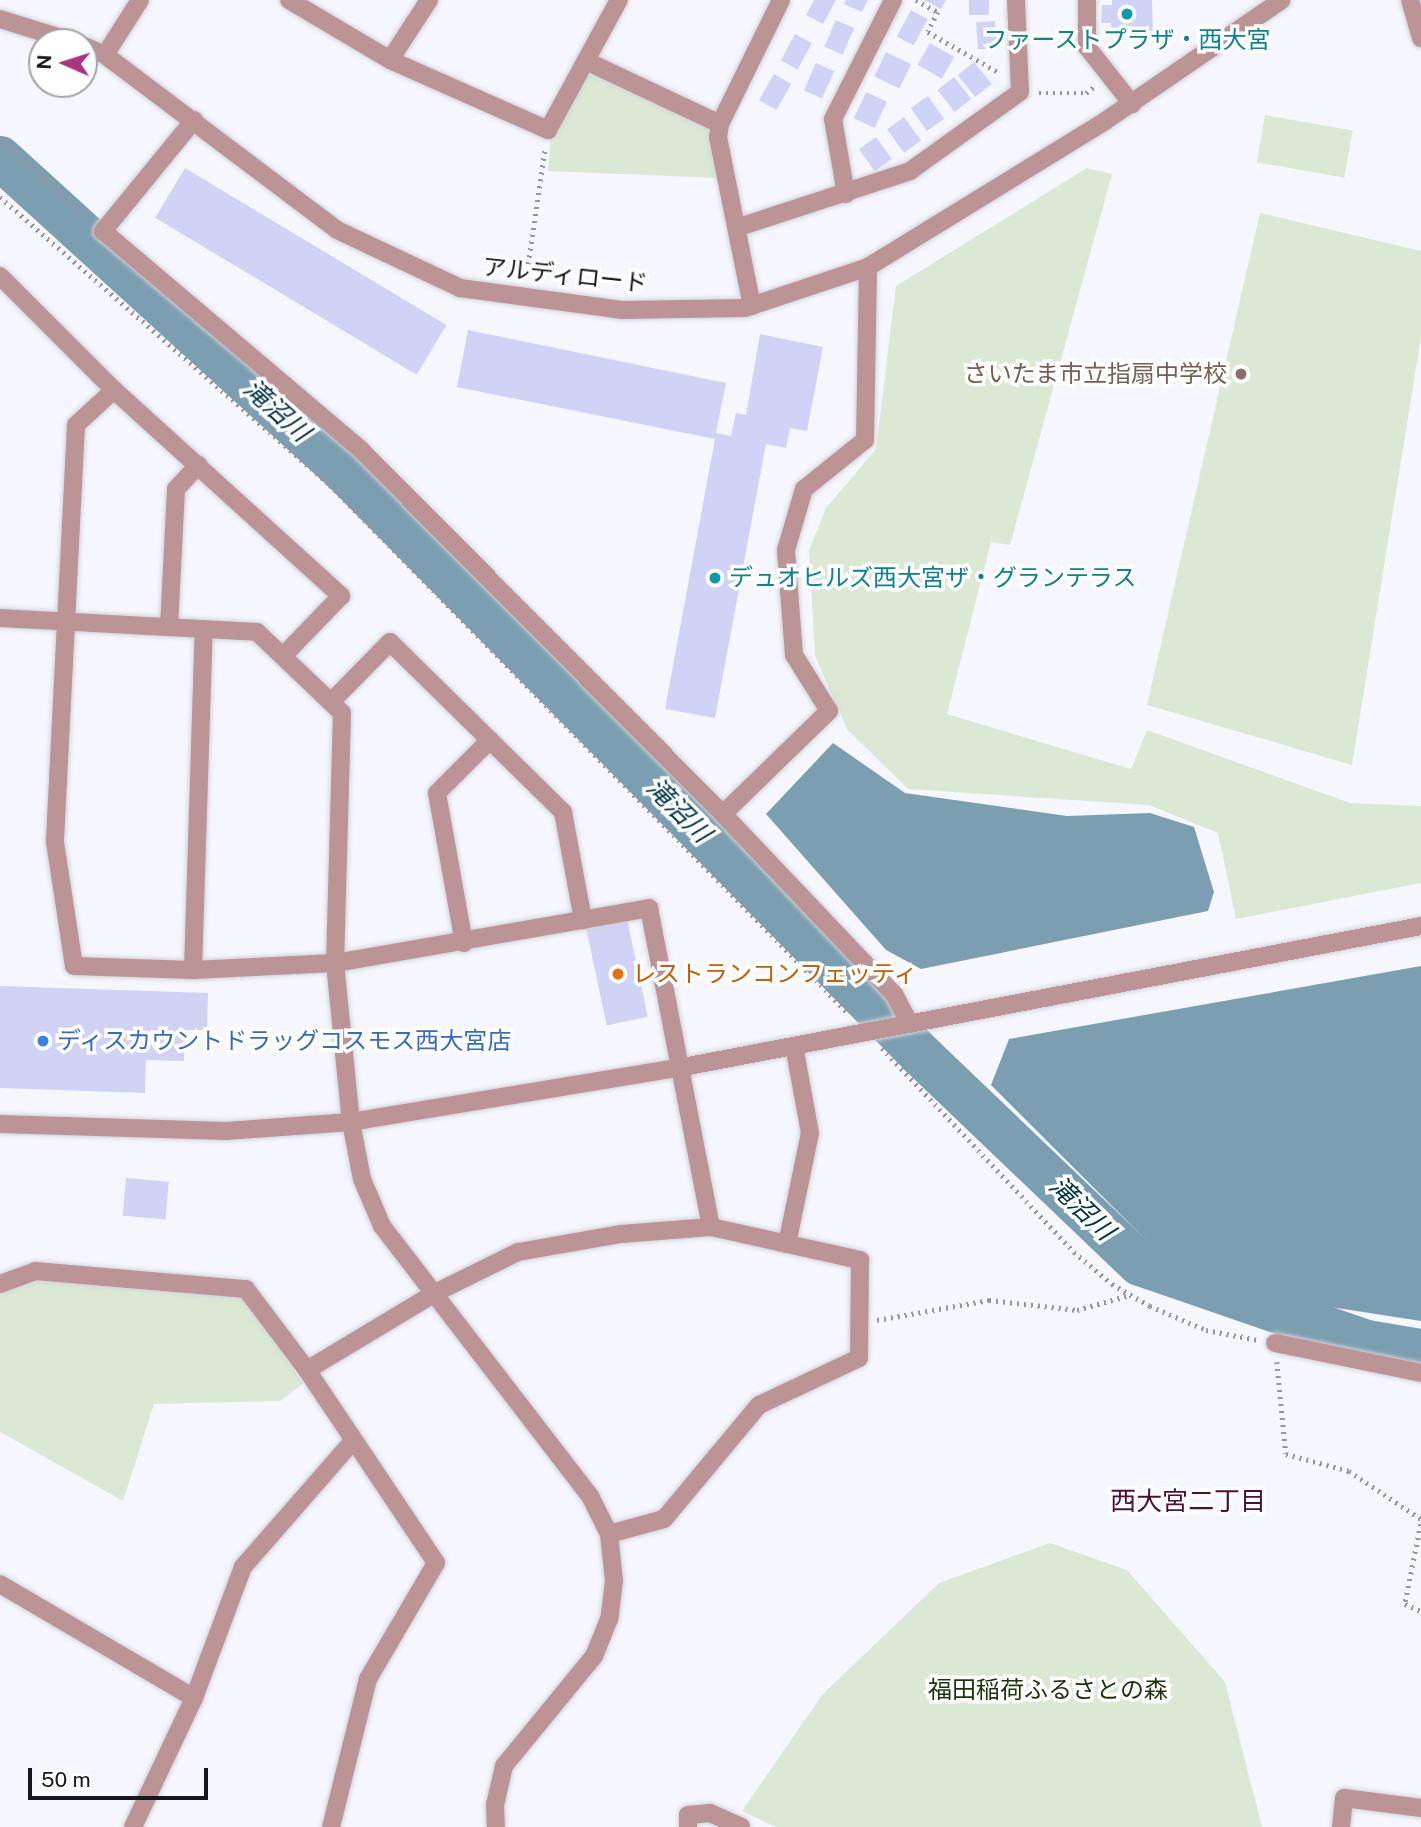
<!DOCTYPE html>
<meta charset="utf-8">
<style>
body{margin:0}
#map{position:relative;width:1421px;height:1827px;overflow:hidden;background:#f6f7fe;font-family:"Public Sans","Noto Sans JP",sans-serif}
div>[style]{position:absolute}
.green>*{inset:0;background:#dbe9d4;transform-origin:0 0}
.water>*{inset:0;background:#7b9fb0}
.river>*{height:44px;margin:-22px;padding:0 22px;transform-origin:22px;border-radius:22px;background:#7b9fb0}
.building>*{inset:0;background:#d0d3f5;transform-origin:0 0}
.path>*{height:4.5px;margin-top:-2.25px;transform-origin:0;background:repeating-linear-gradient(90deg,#96969c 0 2px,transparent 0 7px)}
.roads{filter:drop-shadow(0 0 2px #d2d3da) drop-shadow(0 0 2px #d2d3da)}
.minor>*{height:18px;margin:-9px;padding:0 9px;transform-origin:9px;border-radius:9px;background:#bc9495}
.tertiary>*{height:18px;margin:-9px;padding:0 9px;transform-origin:9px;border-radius:9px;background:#bc9495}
.dots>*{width:19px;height:19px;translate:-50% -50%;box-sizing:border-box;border:4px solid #fff;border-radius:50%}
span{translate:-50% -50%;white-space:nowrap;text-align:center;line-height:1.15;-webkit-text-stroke:7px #fff;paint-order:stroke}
.culture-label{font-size:24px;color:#0d838f}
.left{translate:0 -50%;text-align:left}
.street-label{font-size:24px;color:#18181c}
.education-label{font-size:24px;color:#785e54}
.right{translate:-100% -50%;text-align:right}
.food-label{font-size:24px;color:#c56008}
.shop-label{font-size:24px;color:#366cbe}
.park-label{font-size:24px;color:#193508}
.water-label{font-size:26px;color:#003447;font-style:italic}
.neighbourhood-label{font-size:26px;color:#4b1038}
.north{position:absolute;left:28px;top:28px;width:70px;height:70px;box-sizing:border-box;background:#fff;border:2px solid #a3a3a4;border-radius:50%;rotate:273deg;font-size:19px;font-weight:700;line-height:28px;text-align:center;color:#18181c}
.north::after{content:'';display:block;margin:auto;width:24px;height:32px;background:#ab3285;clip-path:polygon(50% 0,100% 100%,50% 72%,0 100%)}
.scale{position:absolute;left:28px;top:1768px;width:180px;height:32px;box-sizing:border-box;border:4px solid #18181c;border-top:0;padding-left:9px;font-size:21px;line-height:24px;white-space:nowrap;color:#18181c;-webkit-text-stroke:5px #fff;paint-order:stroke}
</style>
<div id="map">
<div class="green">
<i style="clip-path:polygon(596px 74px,701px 122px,709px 133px,719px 178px,548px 171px,551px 136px,583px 77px)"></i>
<i style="left:1265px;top:115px;width:89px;height:48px;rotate:10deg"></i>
<i style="clip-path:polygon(1087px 168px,1112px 174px,1010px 545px,991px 542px,947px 714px,1131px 769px,1147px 730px,1350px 803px,1421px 806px,1421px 883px,1236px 919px,1218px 833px,1149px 805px,908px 789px,847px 729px,815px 656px,809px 551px,826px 508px,876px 449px,896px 286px)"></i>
<i style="clip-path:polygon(1260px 213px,1421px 251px,1421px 337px,1352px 765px,1147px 705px)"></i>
<i style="clip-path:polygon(37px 1278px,243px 1296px,303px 1384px,280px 1401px,154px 1404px,123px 1501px,0 1432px,0 1292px)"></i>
<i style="clip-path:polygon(1050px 1543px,1127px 1570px,1225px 1682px,1262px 1827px,776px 1827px,742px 1811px,822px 1695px,939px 1583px)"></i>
</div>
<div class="water">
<i style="clip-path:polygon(833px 743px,905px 793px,1067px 816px,1150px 813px,1194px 827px,1214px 892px,1208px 911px,921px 969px,886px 950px,766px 814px)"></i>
<i style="clip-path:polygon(1421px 966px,1421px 1321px,1279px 1299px,1151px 1245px,991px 1085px,1009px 1039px)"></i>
</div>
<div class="river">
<i style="left:0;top:158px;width:471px;rotate:42.3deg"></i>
<i style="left:348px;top:475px;width:817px;rotate:45.35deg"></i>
<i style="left:922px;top:1056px;width:301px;rotate:43.7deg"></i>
<i style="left:1140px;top:1264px;width:240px;rotate:19deg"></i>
<i style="left:1367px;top:1342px;width:55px;rotate:9.5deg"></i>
</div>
<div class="building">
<i style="clip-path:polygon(814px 0,836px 0,823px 24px,806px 15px)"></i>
<i style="clip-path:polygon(846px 0,868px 0,862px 12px,844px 4px)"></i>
<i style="clip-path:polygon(924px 0,946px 0,941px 9px)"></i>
<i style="left:969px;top:0;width:20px;height:15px"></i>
<i style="clip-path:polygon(1112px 0,1152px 0,1153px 35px,1112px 35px,1111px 23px,1101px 23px,1102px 5px,1112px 5px)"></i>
<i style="left:911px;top:10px;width:19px;height:30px;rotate:28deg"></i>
<i style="left:836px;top:20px;width:20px;height:29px;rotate:24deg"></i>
<i style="left:995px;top:21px;width:27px;height:19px;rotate:86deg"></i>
<i style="left:795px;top:34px;width:19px;height:30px;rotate:28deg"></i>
<i style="left:930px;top:43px;width:28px;height:25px;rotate:30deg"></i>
<i style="left:886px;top:52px;width:28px;height:27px;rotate:26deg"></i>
<i style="left:974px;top:62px;width:28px;height:21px;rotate:51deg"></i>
<i style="left:816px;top:63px;width:20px;height:30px;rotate:24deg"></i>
<i style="left:774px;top:74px;width:20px;height:30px;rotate:30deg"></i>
<i style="left:954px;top:77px;width:28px;height:21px;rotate:52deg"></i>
<i style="left:866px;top:92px;width:23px;height:29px;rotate:25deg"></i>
<i style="left:928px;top:96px;width:28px;height:21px;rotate:55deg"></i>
<i style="left:904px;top:117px;width:29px;height:21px;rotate:54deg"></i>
<i style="left:876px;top:137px;width:27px;height:21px;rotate:54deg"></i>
<i style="left:185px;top:168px;width:305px;height:58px;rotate:31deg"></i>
<i style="clip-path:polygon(468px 330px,726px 383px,716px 433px,731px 436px,736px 413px,746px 415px,760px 334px,823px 347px,807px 431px,790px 428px,786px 448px,766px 444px,715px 718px,665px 709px,715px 439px,457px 387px)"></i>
<i style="left:627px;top:919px;width:100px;height:42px;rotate:78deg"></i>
<i style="clip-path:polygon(0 986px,208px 993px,207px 1030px,185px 1030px,184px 1061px,146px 1060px,145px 1093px,0 1088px)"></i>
<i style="left:126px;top:1178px;width:43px;height:38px;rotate:5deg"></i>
</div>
<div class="path">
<i style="left:916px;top:0;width:25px;rotate:29deg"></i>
<i style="left:938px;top:12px;width:22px;rotate:117deg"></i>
<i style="left:928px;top:32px;width:83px;rotate:29.7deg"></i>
<i style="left:1039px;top:93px;width:47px"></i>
<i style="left:1086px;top:93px;width:10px;rotate:-37deg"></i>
<i style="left:0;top:140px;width:118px;rotate:41.2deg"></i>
<i style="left:0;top:197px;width:438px;rotate:41.1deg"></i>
<i style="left:330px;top:485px;width:741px;rotate:45.55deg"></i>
<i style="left:526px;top:278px;width:131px;rotate:-81.7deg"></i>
<i style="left:882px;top:1048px;width:280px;rotate:46.7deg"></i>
<i style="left:1074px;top:1252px;width:50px;rotate:40.1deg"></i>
<i style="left:1112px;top:1284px;width:44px;rotate:30.1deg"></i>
<i style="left:1150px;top:1306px;width:61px;rotate:23.2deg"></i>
<i style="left:1206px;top:1330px;width:53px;rotate:10.9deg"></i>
<i style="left:877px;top:1320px;width:114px;rotate:-10.1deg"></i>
<i style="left:989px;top:1300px;width:89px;rotate:6.5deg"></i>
<i style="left:1077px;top:1310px;width:55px;rotate:-15.8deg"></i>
<i style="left:1277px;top:1362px;width:92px;rotate:84.4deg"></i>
<i style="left:1286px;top:1454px;width:65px;rotate:15.1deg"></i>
<i style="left:1349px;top:1471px;width:87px;rotate:33.7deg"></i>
<i style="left:1421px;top:1524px;width:82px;rotate:101.3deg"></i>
<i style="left:1405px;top:1604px;width:17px;rotate:24deg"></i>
</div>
<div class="roads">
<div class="minor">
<i style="left:289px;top:0;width:117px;rotate:30.7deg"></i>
<i style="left:390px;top:60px;width:173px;rotate:23.9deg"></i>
<i style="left:548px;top:130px;width:148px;rotate:-61.4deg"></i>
<i style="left:1087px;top:0;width:47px;rotate:90deg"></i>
<i style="left:1087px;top:47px;width:73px;rotate:51.7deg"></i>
<i style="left:0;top:19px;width:77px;rotate:17.3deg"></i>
<i style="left:84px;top:46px;width:23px;rotate:23deg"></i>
<i style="left:105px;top:55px;width:291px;rotate:37deg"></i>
<i style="left:337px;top:230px;width:136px;rotate:25.2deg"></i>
<i style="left:460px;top:288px;width:163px;rotate:7.7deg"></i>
<i style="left:622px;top:310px;width:123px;rotate:-0.9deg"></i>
<i style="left:745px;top:308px;width:130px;rotate:-18.4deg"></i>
<i style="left:868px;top:267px;width:278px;rotate:-31.6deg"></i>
<i style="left:1105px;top:121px;width:214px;rotate:-34.4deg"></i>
<i style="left:105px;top:55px;width:65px;rotate:-57.5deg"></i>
<i style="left:390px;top:60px;width:72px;rotate:-57deg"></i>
<i style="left:586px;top:61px;width:148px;rotate:25.2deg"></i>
<i style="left:194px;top:120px;width:144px;rotate:129.3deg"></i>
<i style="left:103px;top:231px;width:340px;rotate:40.3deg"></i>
<i style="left:362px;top:451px;width:512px;rotate:45.16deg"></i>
<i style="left:723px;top:814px;width:248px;rotate:46.5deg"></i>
<i style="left:894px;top:994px;width:34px;rotate:62deg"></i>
<i style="left:846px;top:194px;width:76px;rotate:-99.8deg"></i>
<i style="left:833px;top:119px;width:133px;rotate:-63.2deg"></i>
<i style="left:739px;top:227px;width:180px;rotate:-18.1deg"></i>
<i style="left:910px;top:171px;width:135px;rotate:-35.7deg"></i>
<i style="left:1020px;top:92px;width:92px;rotate:-92.5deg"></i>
<i style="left:0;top:276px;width:161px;rotate:45deg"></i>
<i style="left:114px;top:390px;width:307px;rotate:42.2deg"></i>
<i style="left:341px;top:596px;width:83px;rotate:134deg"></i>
<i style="left:752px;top:306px;width:172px;rotate:-101.4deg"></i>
<i style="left:718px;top:137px;width:13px;rotate:-81deg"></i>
<i style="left:720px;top:124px;width:138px;rotate:-63.8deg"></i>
<i style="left:114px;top:390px;width:52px;rotate:137.4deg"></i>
<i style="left:76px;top:425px;width:418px;rotate:92.9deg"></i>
<i style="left:55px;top:842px;width:125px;rotate:81.3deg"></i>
<i style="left:74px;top:966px;width:119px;rotate:1.9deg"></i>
<i style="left:193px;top:970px;width:142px;rotate:-2.8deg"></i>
<i style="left:335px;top:963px;width:319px;rotate:-9.9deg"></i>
<i style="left:649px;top:908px;width:325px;rotate:79deg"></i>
<i style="left:0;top:618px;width:257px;rotate:3.1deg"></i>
<i style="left:257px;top:632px;width:117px;rotate:43.6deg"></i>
<i style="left:342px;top:713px;width:250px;rotate:91.6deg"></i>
<i style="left:335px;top:963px;width:160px;rotate:84.3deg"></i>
<i style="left:351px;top:1122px;width:58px;rotate:79.1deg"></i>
<i style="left:362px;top:1179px;width:51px;rotate:66.9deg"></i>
<i style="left:382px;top:1226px;width:341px;rotate:52.4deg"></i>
<i style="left:590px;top:1496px;width:42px;rotate:63.4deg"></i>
<i style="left:609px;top:1534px;width:47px;rotate:83.9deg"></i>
<i style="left:614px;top:1581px;width:38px;rotate:97deg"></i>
<i style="left:609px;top:1619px;width:40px;rotate:112deg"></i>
<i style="left:594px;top:1656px;width:142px;rotate:129.3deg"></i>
<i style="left:504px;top:1766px;width:39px;rotate:103deg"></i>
<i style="left:495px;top:1804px;width:23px;rotate:88deg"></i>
<i style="left:169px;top:627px;width:138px;rotate:-87.1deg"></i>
<i style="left:176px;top:489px;width:33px;rotate:-47deg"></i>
<i style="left:331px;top:702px;width:84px;rotate:-45.5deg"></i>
<i style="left:390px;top:642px;width:243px;rotate:44.5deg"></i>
<i style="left:563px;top:812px;width:110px;rotate:79.5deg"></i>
<i style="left:723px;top:814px;width:148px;rotate:-44.2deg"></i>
<i style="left:829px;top:711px;width:66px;rotate:-122deg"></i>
<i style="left:794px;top:655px;width:105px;rotate:-94.4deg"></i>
<i style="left:786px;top:550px;width:64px;rotate:-73.6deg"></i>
<i style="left:804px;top:489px;width:78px;rotate:-38.8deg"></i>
<i style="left:865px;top:440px;width:173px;rotate:-89deg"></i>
<i style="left:464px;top:943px;width:152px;rotate:-100.2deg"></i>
<i style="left:437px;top:793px;width:75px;rotate:-45deg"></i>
<i style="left:193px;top:970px;width:341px;rotate:-88.2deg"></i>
<i style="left:787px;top:1244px;width:113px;rotate:-78.3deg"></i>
<i style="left:810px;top:1133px;width:88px;rotate:-100.4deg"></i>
<i style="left:0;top:1284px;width:37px;rotate:-20deg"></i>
<i style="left:35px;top:1271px;width:212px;rotate:4.9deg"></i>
<i style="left:246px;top:1289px;width:101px;rotate:53deg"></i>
<i style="left:307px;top:1370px;width:232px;rotate:56.2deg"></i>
<i style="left:436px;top:1563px;width:134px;rotate:120.4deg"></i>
<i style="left:368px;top:1679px;width:153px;rotate:104deg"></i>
<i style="left:1275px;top:1343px;width:149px;rotate:11.6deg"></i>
<i style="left:307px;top:1370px;width:149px;rotate:-31deg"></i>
<i style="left:435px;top:1293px;width:93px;rotate:-26.3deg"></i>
<i style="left:518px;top:1252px;width:105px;rotate:-9.9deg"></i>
<i style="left:621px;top:1234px;width:90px;rotate:-4.4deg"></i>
<i style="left:711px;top:1227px;width:153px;rotate:12.5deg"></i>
<i style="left:860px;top:1260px;width:98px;rotate:90.6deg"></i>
<i style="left:859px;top:1358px;width:110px;rotate:154.8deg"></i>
<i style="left:759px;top:1405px;width:148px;rotate:129.8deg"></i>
<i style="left:664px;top:1519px;width:57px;rotate:164.7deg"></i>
<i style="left:0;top:1584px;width:225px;rotate:30.4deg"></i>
<i style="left:133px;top:1827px;width:143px;rotate:-64.7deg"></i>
<i style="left:194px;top:1698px;width:140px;rotate:-69.5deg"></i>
<i style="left:243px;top:1567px;width:167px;rotate:-48.9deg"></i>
<i style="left:688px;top:1827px;width:12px;rotate:-90deg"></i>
<i style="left:688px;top:1815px;width:22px;rotate:-5deg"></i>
<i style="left:710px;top:1813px;width:34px;rotate:24deg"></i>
<i style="left:1341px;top:1827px;width:29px;rotate:-84deg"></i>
<i style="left:1344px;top:1798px;width:78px;rotate:7.4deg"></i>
</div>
<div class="tertiary">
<i style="left:1410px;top:0;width:40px;rotate:74deg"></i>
<i style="left:0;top:1124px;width:226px;rotate:1.8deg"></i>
<i style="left:226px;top:1131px;width:125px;rotate:-4.1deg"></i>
<i style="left:351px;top:1122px;width:331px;rotate:-9.4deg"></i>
<i style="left:678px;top:1068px;width:756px;rotate:-10.82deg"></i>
</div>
</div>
<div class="dots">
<i style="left:1127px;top:14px;background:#0f9aa8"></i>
<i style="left:1241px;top:374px;background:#8d6e63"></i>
<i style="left:715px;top:578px;background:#0f9aa8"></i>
<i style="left:618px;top:974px;background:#e8710a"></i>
<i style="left:43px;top:1041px;background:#3f7fe0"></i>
</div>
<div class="culture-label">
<span style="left:1127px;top:40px">ファーストプラザ・西大宮</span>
<span class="left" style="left:729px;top:578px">デュオヒルズ西大宮ザ・グランテラス</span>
</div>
<div class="street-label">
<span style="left:565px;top:275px;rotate:6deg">アルディロード</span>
</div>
<div class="education-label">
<span class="right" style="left:1227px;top:374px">さいたま市立指扇中学校</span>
</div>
<div class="food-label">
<span class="left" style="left:632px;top:974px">レストランコンフェッティ</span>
</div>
<div class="shop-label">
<span class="left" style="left:57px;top:1041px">ディスカウントドラッグコスモス西大宮店</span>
</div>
<div class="park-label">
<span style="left:1048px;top:1690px">福田稲荷ふるさとの森</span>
</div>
<div class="water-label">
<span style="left:277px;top:410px;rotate:42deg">滝沼川</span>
<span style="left:679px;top:810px;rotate:45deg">滝沼川</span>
<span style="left:1082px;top:1208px;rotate:44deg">滝沼川</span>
</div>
<div class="neighbourhood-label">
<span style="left:1188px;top:1501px">西大宮二丁目</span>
</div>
<div class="north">N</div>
<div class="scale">50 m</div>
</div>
